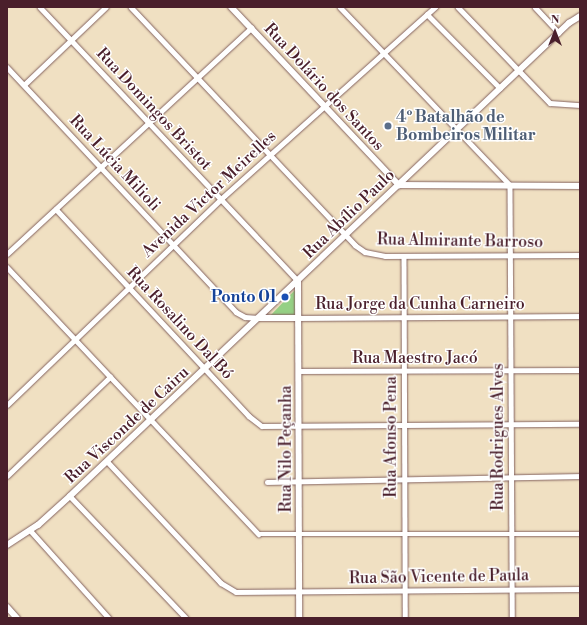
<!DOCTYPE html>
<meta charset="utf-8">
<style>
body{margin:0}
#map{position:relative;width:587px;height:625px;overflow:hidden;background:#f0e0c2;font-family:"Libre Bodoni",serif}
div>[style]{position:absolute}
.green>*{inset:0;background:#95d084}
.roads{filter:drop-shadow(0 0 1px #846360) drop-shadow(0 0 1px #846360)}
.street>*{height:4.5px;margin:-2.25px;padding:0 2.25px;transform-origin:2.25px;border-radius:2.25px;background:#fff}
.secondary>*{height:6px;margin:-3px;padding:0 3px;transform-origin:3px;border-radius:3px;background:#fff}
.dots>*{width:11px;height:11px;translate:-50% -50%;box-sizing:border-box;border:2px solid #fff;border-radius:50%}
span{translate:-50% -50%;white-space:nowrap;text-align:center;line-height:1.15;-webkit-text-stroke:3px #fff;paint-order:stroke}
.street-label{font-size:16px;color:#4a1f2b}
.service-label{font-size:16px;color:#4e5e75;font-weight:700}
.left{translate:0 -50%;text-align:left}
.transit-label{font-size:16px;color:#164399;font-weight:700}
.right{translate:-100% -50%;text-align:right}
.frame{position:absolute;inset:0;border:8px solid #4a1f2b;pointer-events:none}
.north{position:absolute;left:535px;top:12px;width:40px;height:40px;-webkit-text-stroke:3px #fff;paint-order:stroke;rotate:0deg;font-size:11px;font-weight:700;line-height:16px;text-align:center;color:#4a1f2b}
.north::after{content:'';display:block;margin:auto;width:14px;height:18px;background:#4a1f2b;clip-path:polygon(50% 0,100% 100%,50% 72%,0 100%)}
</style>
<div id="map">
<div class="green">
<i style="clip-path:polygon(295px 290px,295px 317px,269px 317px)"></i>
</div>
<div class="roads">
<div class="street">
<i style="left:40px;top:7px;width:376px;rotate:46.7deg"></i>
<i style="left:131px;top:7px;width:327px;rotate:46.7deg"></i>
<i style="left:355px;top:245px;width:12px;rotate:35deg"></i>
<i style="left:365px;top:252px;width:20px;rotate:11deg"></i>
<i style="left:385px;top:256px;width:195px;rotate:-0.3deg"></i>
<i style="left:340px;top:7px;width:246px;rotate:46.3deg"></i>
<i style="left:510px;top:185px;width:433px;rotate:89.7deg"></i>
<i style="left:458px;top:7px;width:133px;rotate:46.2deg"></i>
<i style="left:550px;top:103px;width:30px;rotate:4deg"></i>
<i style="left:535px;top:7px;width:35px;rotate:47deg"></i>
<i style="left:427px;top:14px;width:104px;rotate:45.4deg"></i>
<i style="left:7px;top:67px;width:335px;rotate:46.9deg"></i>
<i style="left:236px;top:312px;width:10px;rotate:29deg"></i>
<i style="left:245px;top:317px;width:14px;rotate:4deg"></i>
<i style="left:24px;top:85px;width:113px;rotate:-43.6deg"></i>
<i style="left:56px;top:209px;width:283px;rotate:47deg"></i>
<i style="left:249px;top:416px;width:16px;rotate:38deg"></i>
<i style="left:262px;top:426px;width:318px;rotate:-0.4deg"></i>
<i style="left:7px;top:254px;width:333px;rotate:-42.8deg"></i>
<i style="left:404px;top:256px;width:362px;rotate:89.8deg"></i>
<i style="left:7px;top:267px;width:367px;rotate:46.7deg"></i>
<i style="left:259px;top:534px;width:321px"></i>
<i style="left:299px;top:318px;width:281px;rotate:-0.4deg"></i>
<i style="left:299px;top:371px;width:281px;rotate:-0.2deg"></i>
<i style="left:7px;top:405px;width:297px;rotate:-43.9deg"></i>
<i style="left:221px;top:199px;width:288px;rotate:-41.9deg"></i>
<i style="left:107px;top:461px;width:167px;rotate:46.9deg"></i>
<i style="left:221px;top:583px;width:17px;rotate:31deg"></i>
<i style="left:236px;top:592px;width:344px;rotate:-0.5deg"></i>
<i style="left:7px;top:476px;width:143px;rotate:-43.9deg"></i>
<i style="left:267px;top:482px;width:313px;rotate:-1.1deg"></i>
<i style="left:70px;top:496px;width:168px;rotate:46.4deg"></i>
<i style="left:30px;top:530px;width:118px;rotate:48.1deg"></i>
</div>
<div class="secondary">
<i style="left:231px;top:7px;width:245px;rotate:46.7deg"></i>
<i style="left:399px;top:185px;width:181px;rotate:0.3deg"></i>
<i style="left:298px;top:281px;width:337px;rotate:89.8deg"></i>
<i style="left:259px;top:318px;width:40px"></i>
<i style="left:7px;top:545px;width:37px;rotate:-33deg"></i>
<i style="left:38px;top:525px;width:43px;rotate:-42.2deg"></i>
<i style="left:70px;top:496px;width:688px;rotate:-43.47deg"></i>
<i style="left:569px;top:23px;width:13px;rotate:-32deg"></i>
<i style="left:7px;top:607px;width:15px;rotate:48deg"></i>
</div>
</div>
<div class="dots">
<i style="left:388px;top:126px;background:#5c6f8a"></i>
<i style="left:285px;top:297px;background:#1a4fb4"></i>
</div>
<div class="street-label">
<span style="left:324px;top:87px;rotate:47deg">Rua Dolário dos Santos</span>
<span style="left:154px;top:109px;rotate:47deg">Rua Domingos Bristot</span>
<span style="left:115px;top:163px;rotate:47deg">Rua Lúcia Milioli</span>
<span style="left:209px;top:194px;rotate:-43deg">Avenida Victor Meirelles</span>
<span style="left:349px;top:214px;rotate:-44deg">Rua Abílio Paulo</span>
<span style="left:460px;top:241px;rotate:1deg">Rua Almirante Barroso</span>
<span style="left:420px;top:304px">Rua Jorge da Cunha Carneiro</span>
<span style="left:180px;top:323px;rotate:47deg">Rua Rosalino Dal Bó</span>
<span style="left:415px;top:358px">Rua Maestro Jacó</span>
<span style="left:127px;top:425px;rotate:-43deg">Rua Visconde de Cairu</span>
<span style="left:391px;top:437px;rotate:-90deg">Rua Afonso Pena</span>
<span style="left:498px;top:437px;rotate:-90deg">Rua Rodrigues Alves</span>
<span style="left:286px;top:449px;rotate:-90deg">Rua Nilo Peçanha</span>
<span style="left:439px;top:577px;rotate:-1deg">Rua São Vicente de Paula</span>
</div>
<div class="service-label">
<span class="left" style="left:396px;top:126px">4º Batalhão de<br>Bombeiros Militar</span>
</div>
<div class="transit-label">
<span class="right" style="left:277px;top:297px">Ponto 01</span>
</div>
<div class="frame"></div>
<div class="north">N</div>
</div>
